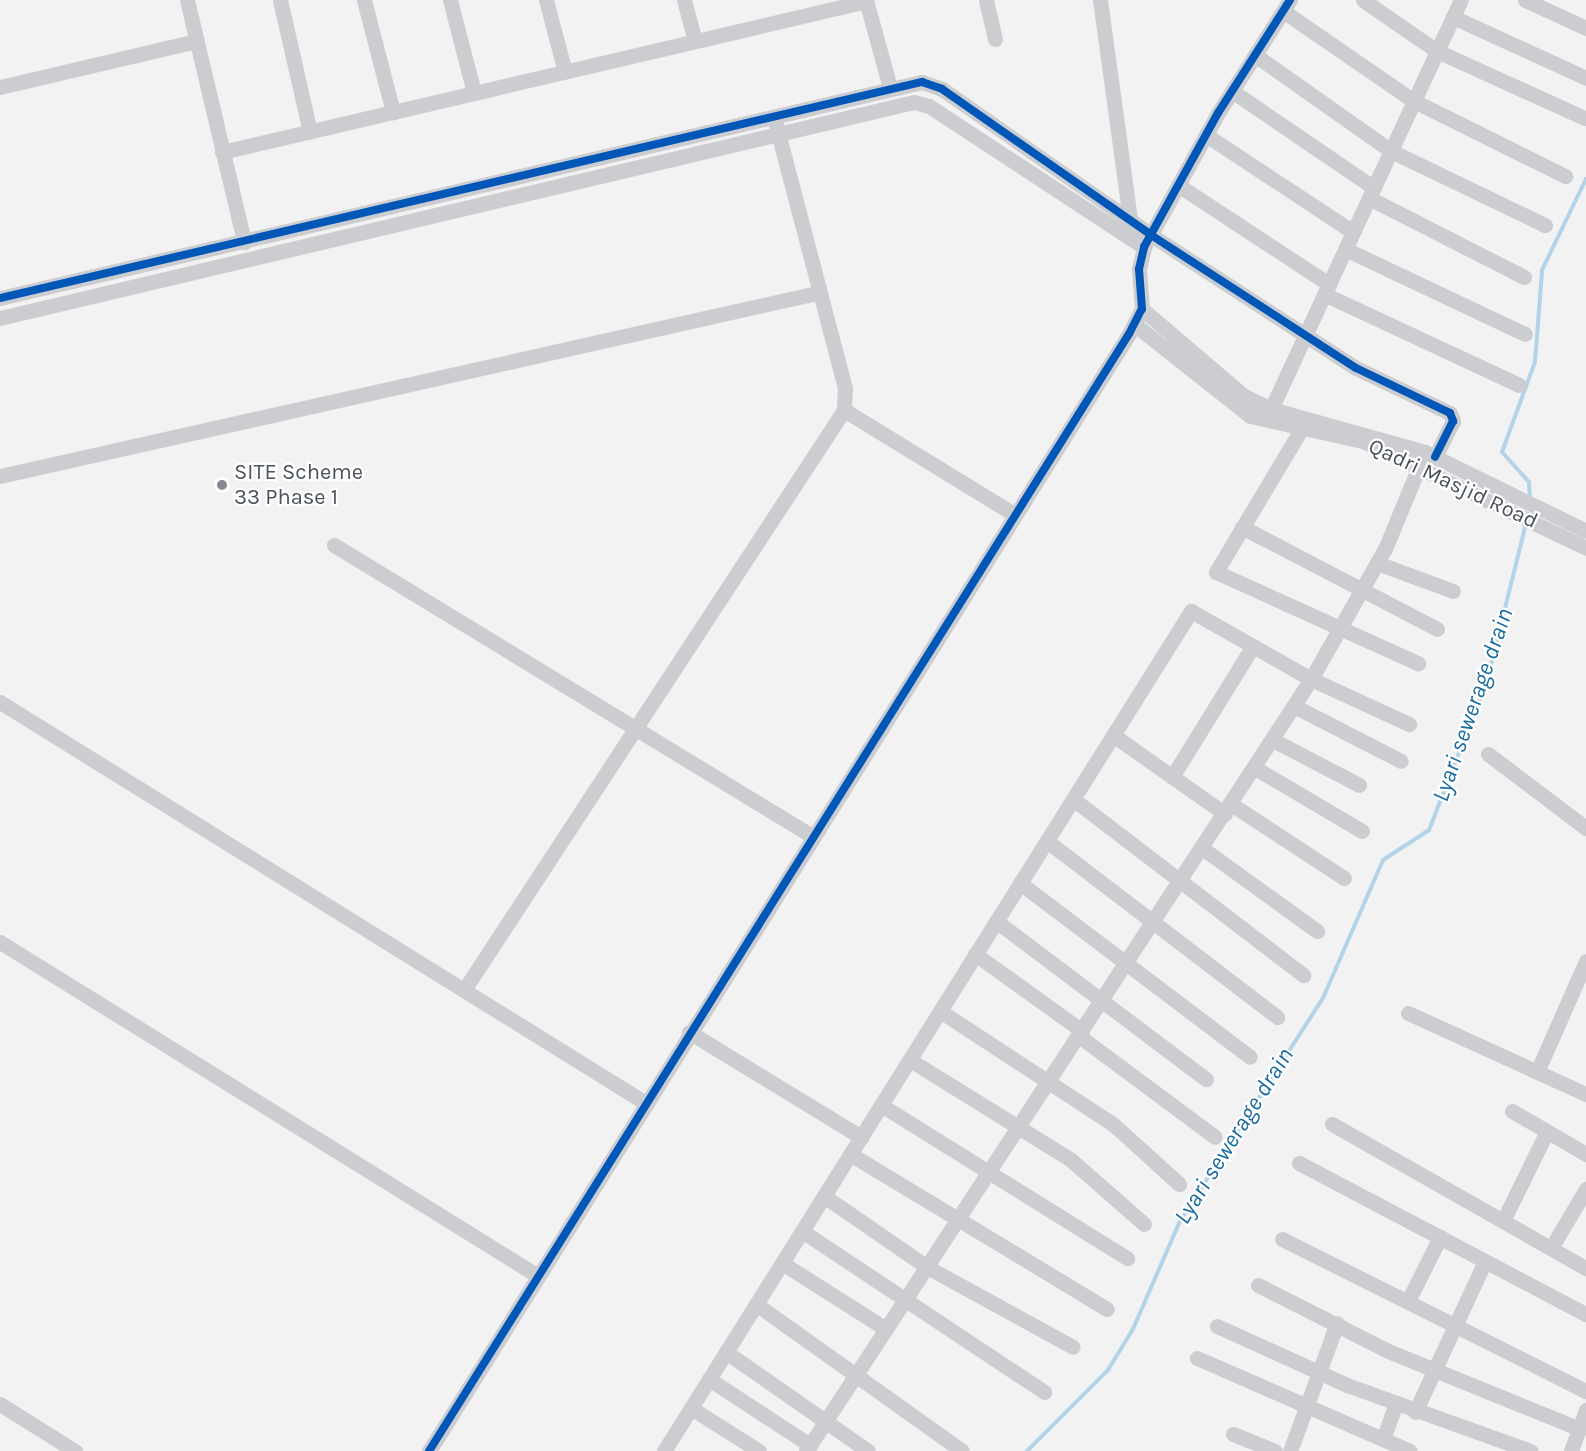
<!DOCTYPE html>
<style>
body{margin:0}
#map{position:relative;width:1586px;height:1451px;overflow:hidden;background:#f3f2f2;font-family:Karla,sans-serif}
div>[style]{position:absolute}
.stream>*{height:4px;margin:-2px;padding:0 2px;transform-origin:2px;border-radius:2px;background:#b3d3e8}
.minor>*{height:15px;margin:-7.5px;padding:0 7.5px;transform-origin:7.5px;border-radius:7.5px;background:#cccdd0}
.cycleway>*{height:8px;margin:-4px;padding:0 4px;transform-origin:4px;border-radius:4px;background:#0057b8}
.dots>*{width:16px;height:16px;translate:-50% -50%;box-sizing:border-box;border:3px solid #fff;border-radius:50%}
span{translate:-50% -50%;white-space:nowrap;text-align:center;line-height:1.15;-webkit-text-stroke:4.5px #fff;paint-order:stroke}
.poi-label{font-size:22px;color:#4b515d}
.left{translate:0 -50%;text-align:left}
.street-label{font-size:22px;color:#4b515d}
.water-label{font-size:24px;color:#1c6c9f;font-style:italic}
</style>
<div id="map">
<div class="stream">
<i style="left:1530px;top:498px;width:16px;rotate:-94deg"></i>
<i style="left:1529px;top:482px;width:40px;rotate:-132deg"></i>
<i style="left:1502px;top:452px;width:96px;rotate:-69.9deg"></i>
<i style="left:1535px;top:362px;width:92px;rotate:-85.6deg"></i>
<i style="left:1542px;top:270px;width:101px;rotate:-64.2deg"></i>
<i style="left:1027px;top:1451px;width:115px;rotate:-45deg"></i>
<i style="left:1108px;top:1370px;width:48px;rotate:-58.6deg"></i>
<i style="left:1133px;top:1329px;width:116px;rotate:-66.5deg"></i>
<i style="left:1179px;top:1223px;width:267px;rotate:-57.4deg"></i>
<i style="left:1323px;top:998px;width:150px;rotate:-66.5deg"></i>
<i style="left:1383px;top:860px;width:55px;rotate:-33.1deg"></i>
<i style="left:1429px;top:830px;width:160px;rotate:-68.7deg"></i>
<i style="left:1487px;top:681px;width:163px;rotate:-76.1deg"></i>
</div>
<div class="minor">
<i style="left:187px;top:0;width:249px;rotate:76.7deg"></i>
<i style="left:280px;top:0;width:135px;rotate:77.2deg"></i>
<i style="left:364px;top:0;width:116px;rotate:75.5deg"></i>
<i style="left:450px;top:0;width:96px;rotate:75.5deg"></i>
<i style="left:546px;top:0;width:74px;rotate:75.2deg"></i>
<i style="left:684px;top:0;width:42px;rotate:75deg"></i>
<i style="left:866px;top:0;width:91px;rotate:74.7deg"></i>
<i style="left:986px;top:0;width:40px;rotate:77deg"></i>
<i style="left:1100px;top:0;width:228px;rotate:82.2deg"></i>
<i style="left:1363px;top:0;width:90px;rotate:34.6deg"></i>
<i style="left:1437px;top:51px;width:162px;rotate:24.4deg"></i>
<i style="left:1525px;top:0;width:67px;rotate:24.7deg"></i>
<i style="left:1283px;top:11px;width:159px;rotate:34.5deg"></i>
<i style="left:1414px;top:101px;width:169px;rotate:26.4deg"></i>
<i style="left:1453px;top:17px;width:146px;rotate:24.6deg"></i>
<i style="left:1255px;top:55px;width:166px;rotate:35.2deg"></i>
<i style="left:1391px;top:151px;width:171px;rotate:25.7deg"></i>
<i style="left:0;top:87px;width:201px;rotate:-13.2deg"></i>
<i style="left:1232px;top:91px;width:172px;rotate:34.3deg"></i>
<i style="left:776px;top:125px;width:272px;rotate:75.3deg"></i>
<i style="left:845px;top:388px;width:22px;rotate:93deg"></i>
<i style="left:1206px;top:135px;width:176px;rotate:33.4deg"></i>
<i style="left:222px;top:152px;width:662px;rotate:-13.18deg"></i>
<i style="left:1178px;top:185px;width:181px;rotate:33.3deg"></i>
<i style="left:1369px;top:198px;width:174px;rotate:27deg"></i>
<i style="left:1345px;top:249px;width:199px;rotate:25.3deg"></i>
<i style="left:1324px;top:294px;width:215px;rotate:25deg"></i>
<i style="left:0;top:298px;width:947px;rotate:-13.19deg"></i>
<i style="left:922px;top:82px;width:21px;rotate:19deg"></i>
<i style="left:942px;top:89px;width:255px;rotate:34.9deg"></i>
<i style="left:1151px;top:235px;width:244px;rotate:33deg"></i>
<i style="left:1356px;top:368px;width:104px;rotate:25.6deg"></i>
<i style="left:1450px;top:413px;width:9px;rotate:69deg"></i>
<i style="left:1453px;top:421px;width:40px;rotate:116.6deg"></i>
<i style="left:1142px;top:309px;width:134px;rotate:40.5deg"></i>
<i style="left:1244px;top:396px;width:30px;rotate:26deg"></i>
<i style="left:1271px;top:409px;width:160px;rotate:15.6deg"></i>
<i style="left:1425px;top:452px;width:179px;rotate:26.1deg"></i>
<i style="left:0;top:318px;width:939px;rotate:-13.3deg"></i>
<i style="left:914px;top:102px;width:16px;rotate:15deg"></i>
<i style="left:929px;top:106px;width:257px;rotate:33.3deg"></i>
<i style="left:1134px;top:324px;width:148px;rotate:38.4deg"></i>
<i style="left:1250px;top:416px;width:116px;rotate:12.5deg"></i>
<i style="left:1363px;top:441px;width:247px;rotate:25.6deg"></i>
<i style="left:1271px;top:409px;width:451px;rotate:-65.1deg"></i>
<i style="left:1306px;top:421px;width:176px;rotate:120.8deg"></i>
<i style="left:1216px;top:572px;width:222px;rotate:24.3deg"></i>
<i style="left:0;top:476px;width:837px;rotate:-12.63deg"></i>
<i style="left:1242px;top:527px;width:220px;rotate:27.6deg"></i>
<i style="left:334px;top:545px;width:560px;rotate:31.33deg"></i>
<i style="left:1377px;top:563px;width:81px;rotate:20.2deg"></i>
<i style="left:0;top:702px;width:758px;rotate:31.85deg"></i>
<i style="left:1294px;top:706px;width:120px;rotate:27.2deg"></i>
<i style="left:1113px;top:735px;width:137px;rotate:35.2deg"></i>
<i style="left:1273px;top:740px;width:97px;rotate:27.6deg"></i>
<i style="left:1488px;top:754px;width:123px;rotate:37.1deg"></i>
<i style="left:1255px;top:768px;width:124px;rotate:30.5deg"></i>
<i style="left:1172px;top:777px;width:154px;rotate:-58.3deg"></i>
<i style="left:1073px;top:799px;width:290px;rotate:37.4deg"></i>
<i style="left:1231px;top:804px;width:135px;rotate:33.2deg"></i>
<i style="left:1047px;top:841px;width:290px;rotate:37.4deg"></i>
<i style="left:1202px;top:848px;width:142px;rotate:35.8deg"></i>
<i style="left:1020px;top:883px;width:288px;rotate:37.1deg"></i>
<i style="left:996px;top:921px;width:263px;rotate:37deg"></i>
<i style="left:0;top:942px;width:633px;rotate:31.83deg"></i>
<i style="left:975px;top:954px;width:132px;rotate:35.7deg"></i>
<i style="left:464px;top:990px;width:693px;rotate:-56.77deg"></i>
<i style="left:844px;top:410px;width:199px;rotate:31.5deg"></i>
<i style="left:940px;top:1011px;width:208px;rotate:33.2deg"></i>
<i style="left:1114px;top:1125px;width:88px;rotate:42.2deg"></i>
<i style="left:1408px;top:1013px;width:196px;rotate:24.5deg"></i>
<i style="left:689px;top:1032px;width:202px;rotate:31.4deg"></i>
<i style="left:1079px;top:1036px;width:169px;rotate:36.6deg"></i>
<i style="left:910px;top:1060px;width:190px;rotate:31.8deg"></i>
<i style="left:1071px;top:1160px;width:97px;rotate:41.2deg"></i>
<i style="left:1537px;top:1072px;width:121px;rotate:-66.2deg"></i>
<i style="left:881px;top:1105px;width:290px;rotate:31.9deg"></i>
<i style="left:1512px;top:1111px;width:86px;rotate:30.2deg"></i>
<i style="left:1332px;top:1124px;width:292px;rotate:29.6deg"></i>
<i style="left:850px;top:1154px;width:300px;rotate:31.1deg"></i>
<i style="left:1299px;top:1163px;width:324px;rotate:27.8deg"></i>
<i style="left:824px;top:1196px;width:125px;rotate:34.6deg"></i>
<i style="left:927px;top:1267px;width:166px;rotate:28.7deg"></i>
<i style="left:1503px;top:1221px;width:100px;rotate:-63.9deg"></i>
<i style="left:802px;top:1231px;width:291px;rotate:33.6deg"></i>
<i style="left:1282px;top:1239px;width:340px;rotate:26.6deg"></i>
<i style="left:1551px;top:1248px;width:69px;rotate:-59.3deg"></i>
<i style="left:782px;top:1263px;width:123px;rotate:32.4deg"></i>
<i style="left:1258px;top:1285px;width:146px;rotate:26.9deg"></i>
<i style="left:1388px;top:1351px;width:205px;rotate:22.1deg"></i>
<i style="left:1408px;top:1301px;width:72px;rotate:-63.4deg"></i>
<i style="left:756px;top:1304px;width:253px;rotate:35.5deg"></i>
<i style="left:1217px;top:1326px;width:143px;rotate:24.4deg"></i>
<i style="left:1347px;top:1385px;width:195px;rotate:19.8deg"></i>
<i style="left:726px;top:1352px;width:173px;rotate:34.9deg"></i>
<i style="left:1197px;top:1358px;width:232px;rotate:23.6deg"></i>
<i style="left:709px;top:1379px;width:121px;rotate:33.2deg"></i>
<i style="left:0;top:1404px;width:89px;rotate:32.1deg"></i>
<i style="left:691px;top:1408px;width:80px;rotate:32.3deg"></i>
<i style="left:1415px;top:1412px;width:166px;rotate:-65.1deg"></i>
<i style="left:1233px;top:1434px;width:45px;rotate:22deg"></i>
<i style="left:1383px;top:1439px;width:38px;rotate:-70deg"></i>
<i style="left:429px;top:1451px;width:1318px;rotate:-57.93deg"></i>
<i style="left:1129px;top:334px;width:28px;rotate:-63deg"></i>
<i style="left:1142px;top:309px;width:40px;rotate:-94.3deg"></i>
<i style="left:1139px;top:269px;width:23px;rotate:-77deg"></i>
<i style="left:1144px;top:247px;width:153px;rotate:-61.1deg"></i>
<i style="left:1218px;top:113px;width:134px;rotate:-57.5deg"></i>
<i style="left:664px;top:1451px;width:992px;rotate:-57.9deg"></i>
<i style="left:1191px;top:611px;width:138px;rotate:29.5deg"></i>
<i style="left:1311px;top:679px;width:108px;rotate:24.7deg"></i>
<i style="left:806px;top:1451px;width:923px;rotate:-56.81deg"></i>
<i style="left:1311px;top:679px;width:150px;rotate:-60.4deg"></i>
<i style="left:1385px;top:549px;width:105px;rotate:-67.6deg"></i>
<i style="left:1290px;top:1451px;width:136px;rotate:-69.8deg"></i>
<i style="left:1571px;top:1451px;width:44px;rotate:-69.9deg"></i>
</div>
<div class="cycleway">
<i style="left:0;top:298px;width:947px;rotate:-13.19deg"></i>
<i style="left:922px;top:82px;width:21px;rotate:19deg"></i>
<i style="left:942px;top:89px;width:255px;rotate:34.9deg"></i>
<i style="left:1151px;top:235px;width:244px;rotate:33deg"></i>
<i style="left:1356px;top:368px;width:104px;rotate:25.6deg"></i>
<i style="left:1450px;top:413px;width:9px;rotate:69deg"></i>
<i style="left:1453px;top:421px;width:40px;rotate:116.6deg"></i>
<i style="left:429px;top:1451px;width:1318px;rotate:-57.93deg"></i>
<i style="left:1129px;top:334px;width:28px;rotate:-63deg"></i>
<i style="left:1142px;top:309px;width:40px;rotate:-94.3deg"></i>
<i style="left:1139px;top:269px;width:23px;rotate:-77deg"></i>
<i style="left:1144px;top:247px;width:153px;rotate:-61.1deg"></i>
<i style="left:1218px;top:113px;width:134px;rotate:-57.5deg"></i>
</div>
<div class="dots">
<i style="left:222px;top:485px;background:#868991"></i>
</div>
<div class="poi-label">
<span class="left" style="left:234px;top:485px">SITE Scheme<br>33 Phase 1</span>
</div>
<div class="street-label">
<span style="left:1453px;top:484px;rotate:25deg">Qadri Masjid Road</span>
</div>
<div class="water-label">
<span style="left:1473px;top:705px;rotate:-71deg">Lyari sewerage drain</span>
<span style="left:1234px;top:1136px;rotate:-58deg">Lyari sewerage drain</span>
</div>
</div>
